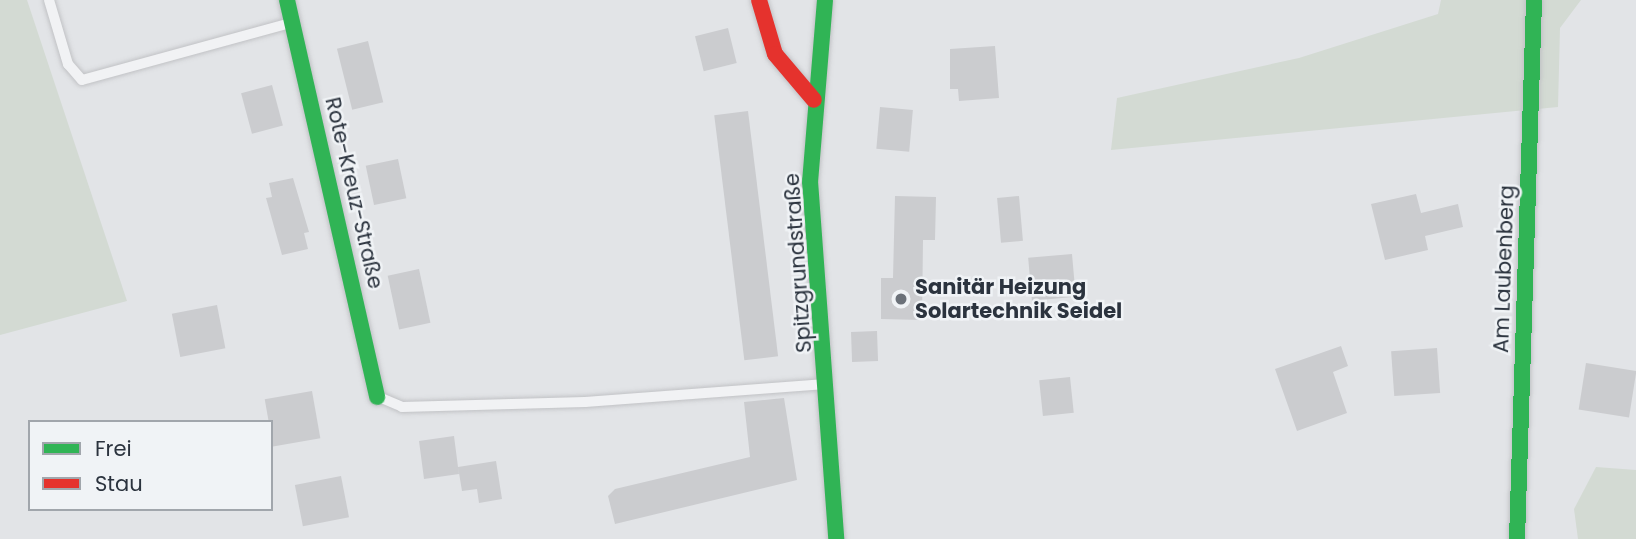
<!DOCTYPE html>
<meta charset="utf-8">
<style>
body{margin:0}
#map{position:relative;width:1636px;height:539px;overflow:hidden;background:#e2e4e7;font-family:Poppins,sans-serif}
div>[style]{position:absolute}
.green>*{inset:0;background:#d3dad3}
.building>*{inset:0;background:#cbcccf;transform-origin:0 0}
.roads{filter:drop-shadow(0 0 2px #c1c2c5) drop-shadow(0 0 2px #c1c2c5)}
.lane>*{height:10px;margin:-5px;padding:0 5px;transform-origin:5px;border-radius:5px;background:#f1f2f4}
.fast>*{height:16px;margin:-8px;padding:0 8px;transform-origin:8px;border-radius:8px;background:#30b455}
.jam>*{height:16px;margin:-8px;padding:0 8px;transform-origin:8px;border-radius:8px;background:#e5322d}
.dots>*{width:19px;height:19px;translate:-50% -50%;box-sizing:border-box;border:4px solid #f0f3f6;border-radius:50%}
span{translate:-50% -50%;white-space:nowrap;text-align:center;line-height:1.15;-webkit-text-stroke:5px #f0f3f6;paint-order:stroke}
.street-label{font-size:21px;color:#2b333e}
.poi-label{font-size:21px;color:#2b333e;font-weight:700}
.left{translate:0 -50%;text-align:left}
.legend{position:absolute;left:28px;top:420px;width:245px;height:91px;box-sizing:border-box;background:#f0f3f6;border:2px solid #a1a6ac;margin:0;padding:9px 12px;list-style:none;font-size:21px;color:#2b333e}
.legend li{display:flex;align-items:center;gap:14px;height:35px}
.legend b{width:35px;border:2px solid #a1a6ac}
</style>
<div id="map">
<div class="green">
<i style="clip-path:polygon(0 0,27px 0,127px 301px,0 335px)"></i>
<i style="clip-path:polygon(1441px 0,1581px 0,1560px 28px,1558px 107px,1111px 150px,1117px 98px,1299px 58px,1438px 14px)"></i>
<i style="clip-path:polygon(1596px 467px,1636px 470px,1636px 539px,1578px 539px,1574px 509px)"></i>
</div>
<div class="building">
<i style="left:728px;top:28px;width:36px;height:34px;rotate:76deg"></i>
<i style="left:368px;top:41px;width:63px;height:32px;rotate:76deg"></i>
<i style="clip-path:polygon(995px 46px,999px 98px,959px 101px,958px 89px,950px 89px,950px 49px)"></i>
<i style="left:272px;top:85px;width:42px;height:32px;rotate:75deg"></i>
<i style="left:880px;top:107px;width:33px;height:42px;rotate:5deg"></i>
<i style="left:748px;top:111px;width:247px;height:34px;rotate:83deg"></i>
<i style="left:398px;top:159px;width:40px;height:33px;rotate:78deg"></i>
<i style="clip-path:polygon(293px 178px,309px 232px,304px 233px,308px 249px,282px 255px,266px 198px,272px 197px,269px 183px)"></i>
<i style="clip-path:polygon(1416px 194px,1421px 213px,1458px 204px,1463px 227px,1425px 236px,1428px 250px,1385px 260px,1371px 204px)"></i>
<i style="clip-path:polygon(895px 196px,936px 197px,935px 240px,923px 240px,922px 320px,881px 319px,881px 278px,893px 278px)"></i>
<i style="left:1019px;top:196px;width:45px;height:22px;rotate:85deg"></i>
<i style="left:1072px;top:254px;width:43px;height:44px;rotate:85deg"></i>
<i style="left:419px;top:269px;width:55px;height:32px;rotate:78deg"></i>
<i style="left:217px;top:305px;width:44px;height:46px;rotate:79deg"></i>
<i style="left:877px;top:331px;width:30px;height:26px;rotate:88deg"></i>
<i style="clip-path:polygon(1341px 346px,1348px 366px,1333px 372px,1347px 413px,1297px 431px,1275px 369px)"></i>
<i style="left:1437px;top:348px;width:45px;height:46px;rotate:86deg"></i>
<i style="left:1586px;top:363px;width:51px;height:47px;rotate:9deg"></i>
<i style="left:1070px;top:377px;width:36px;height:31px;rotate:84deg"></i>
<i style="left:312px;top:391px;width:48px;height:48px;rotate:80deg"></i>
<i style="clip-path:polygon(784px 398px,797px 480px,615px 524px,608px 496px,615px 489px,750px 457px,744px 402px)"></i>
<i style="clip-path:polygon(454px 436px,458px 467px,496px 461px,502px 499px,479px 503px,477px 489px,462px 491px,458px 467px,459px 474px,424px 479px,419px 441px)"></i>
<i style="left:341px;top:476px;width:42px;height:47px;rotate:79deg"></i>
</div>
<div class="roads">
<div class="lane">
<i style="left:49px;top:0;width:67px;rotate:73.5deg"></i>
<i style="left:68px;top:64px;width:21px;rotate:49deg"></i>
<i style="left:82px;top:80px;width:217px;rotate:-15.3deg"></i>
<i style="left:379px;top:397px;width:25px;rotate:23deg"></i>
<i style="left:402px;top:407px;width:183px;rotate:-1.6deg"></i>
<i style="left:585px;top:402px;width:238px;rotate:-4.3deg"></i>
</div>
<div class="fast">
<i style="left:287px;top:0;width:407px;rotate:77.2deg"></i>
<i style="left:825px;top:0;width:182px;rotate:94.7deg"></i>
<i style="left:810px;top:181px;width:359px;rotate:85.8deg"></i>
<i style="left:1517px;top:539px;width:539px;rotate:-88.19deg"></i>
</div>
<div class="jam">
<i style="left:759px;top:0;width:56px;rotate:73.5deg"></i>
<i style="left:775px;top:54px;width:60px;rotate:49.7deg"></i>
</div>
</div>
<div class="dots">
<i style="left:901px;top:299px;background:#6b7179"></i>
</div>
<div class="street-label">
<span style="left:354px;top:193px;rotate:77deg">Rote-Kreuz-Straße</span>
<span style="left:798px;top:263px;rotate:-94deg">Spitzgrundstraße</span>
<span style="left:1504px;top:269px;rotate:-88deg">Am Laubenberg</span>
</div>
<div class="poi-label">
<span class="left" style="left:915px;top:299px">Sanitär Heizung<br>Solartechnik Seidel</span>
</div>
<ul class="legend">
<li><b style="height:9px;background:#30b455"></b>Frei</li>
<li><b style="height:9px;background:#e5322d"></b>Stau</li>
</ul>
</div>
